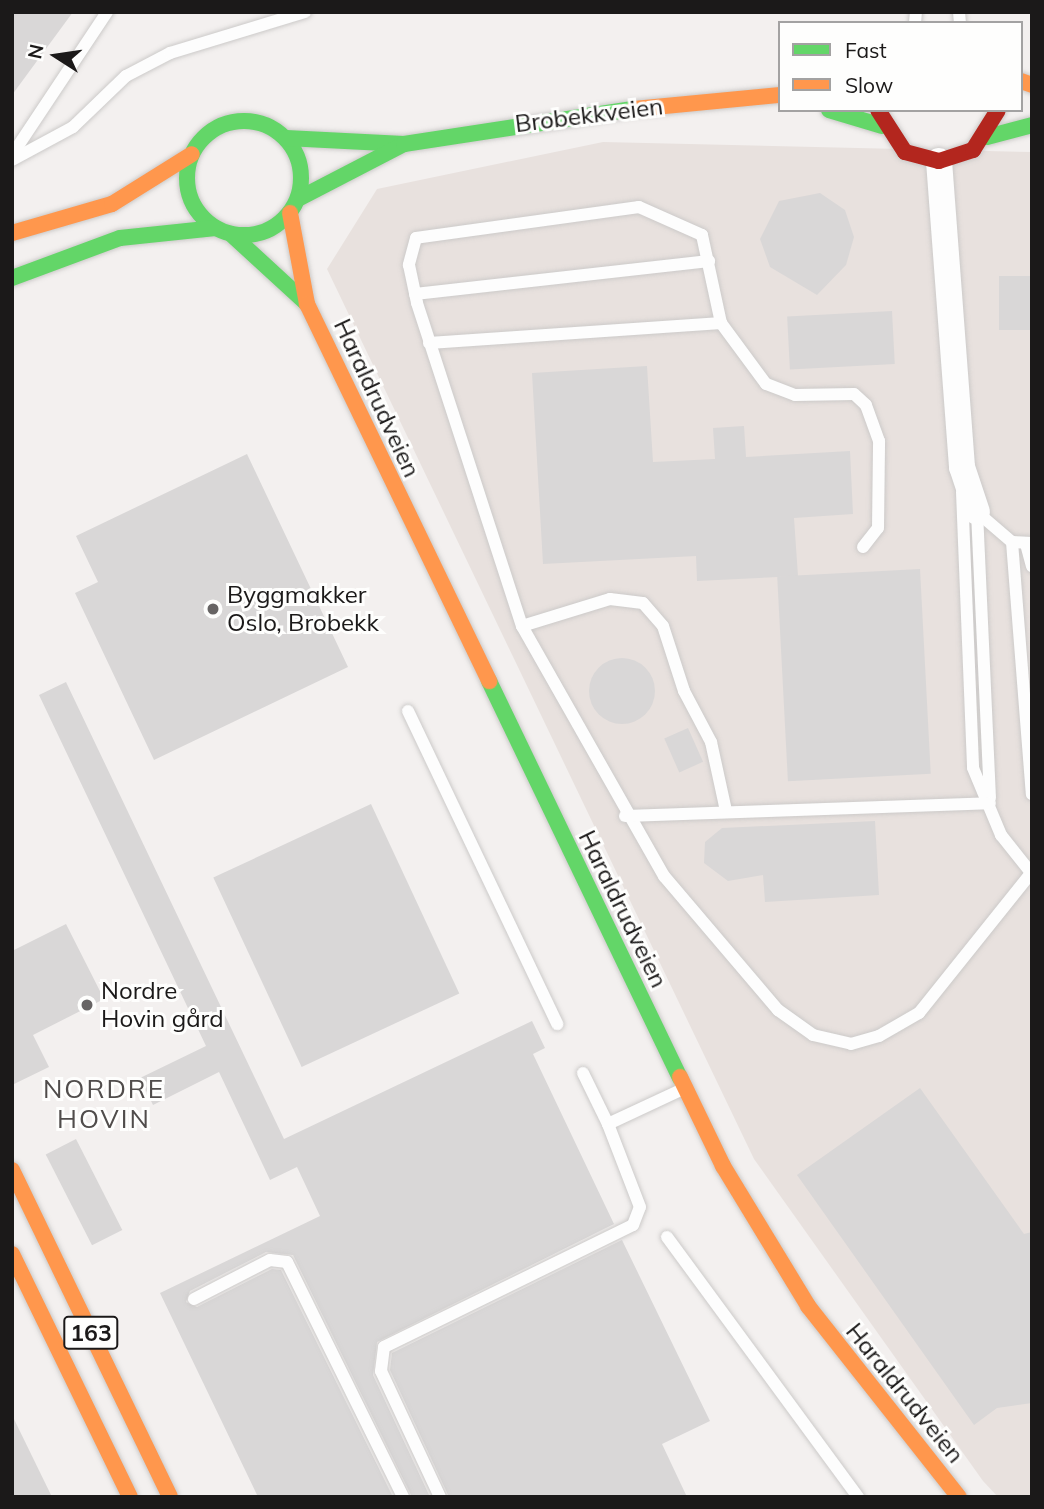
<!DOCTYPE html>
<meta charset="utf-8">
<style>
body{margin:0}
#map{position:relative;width:1044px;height:1509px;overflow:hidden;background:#f3f0ef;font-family:Mulish,sans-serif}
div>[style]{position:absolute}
.built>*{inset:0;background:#e8e1de}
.building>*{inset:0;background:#d9d7d7;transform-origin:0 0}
.round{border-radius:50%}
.roads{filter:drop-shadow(0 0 2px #cccac9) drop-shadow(0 0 2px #cccac9)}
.lane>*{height:12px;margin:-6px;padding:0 6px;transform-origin:6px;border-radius:6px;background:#fdfdfd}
.street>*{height:26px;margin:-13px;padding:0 13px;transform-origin:13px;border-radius:13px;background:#fdfdfd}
.fast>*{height:16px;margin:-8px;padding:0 8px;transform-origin:8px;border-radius:8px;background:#63d668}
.fast>.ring{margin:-8px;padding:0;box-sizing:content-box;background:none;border:16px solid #63d668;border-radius:50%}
.slow>*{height:16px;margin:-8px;padding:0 8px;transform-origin:8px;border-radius:8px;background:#ff974d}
.jam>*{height:16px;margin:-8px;padding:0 8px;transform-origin:8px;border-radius:8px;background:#b3261e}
.dots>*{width:19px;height:19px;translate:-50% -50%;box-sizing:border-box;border:4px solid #fefefd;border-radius:50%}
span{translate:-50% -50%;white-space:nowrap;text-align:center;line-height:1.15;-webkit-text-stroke:6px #fefefd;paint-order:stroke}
.shield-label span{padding:2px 5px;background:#fefefd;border:2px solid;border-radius:5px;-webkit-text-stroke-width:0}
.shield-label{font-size:23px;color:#1b1919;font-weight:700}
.street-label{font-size:24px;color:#1b1919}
.poi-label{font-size:24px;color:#1b1919}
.left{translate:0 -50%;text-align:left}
.neighbourhood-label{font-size:26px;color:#504c4b;letter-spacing:2px}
.frame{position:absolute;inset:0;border:14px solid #1b1919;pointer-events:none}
.legend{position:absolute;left:778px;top:21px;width:245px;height:91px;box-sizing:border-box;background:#fefefd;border:2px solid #a3a2a2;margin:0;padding:9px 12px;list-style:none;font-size:21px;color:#1b1919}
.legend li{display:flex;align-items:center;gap:14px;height:35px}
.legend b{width:35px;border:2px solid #a3a2a2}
.north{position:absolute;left:21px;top:21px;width:70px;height:70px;-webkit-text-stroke:5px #fefefd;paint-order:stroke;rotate:282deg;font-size:19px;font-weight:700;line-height:28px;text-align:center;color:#1b1919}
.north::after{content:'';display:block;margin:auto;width:24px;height:32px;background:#1b1919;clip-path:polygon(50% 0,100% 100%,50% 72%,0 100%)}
</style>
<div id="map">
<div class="built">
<i style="clip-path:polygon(603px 142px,1032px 152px,1032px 1497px,998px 1497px,983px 1481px,754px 1159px,327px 269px,377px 189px)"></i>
</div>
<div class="building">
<i style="clip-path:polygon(12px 12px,73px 12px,12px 95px)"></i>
<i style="clip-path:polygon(820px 193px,845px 210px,854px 237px,846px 265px,817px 295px,770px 267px,760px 239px,779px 201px)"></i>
<i style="left:1032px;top:276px;width:54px;height:33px;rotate:90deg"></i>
<i style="left:892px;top:311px;width:53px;height:105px;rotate:87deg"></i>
<i style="clip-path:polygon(647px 366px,653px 462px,715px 459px,713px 428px,744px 426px,746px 457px,850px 451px,853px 514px,794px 518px,798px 576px,697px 581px,696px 556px,543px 564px,532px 373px)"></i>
<i style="clip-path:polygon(247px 454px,348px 667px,154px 760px,75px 593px,98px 582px,76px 536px)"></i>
<i style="left:920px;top:569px;width:205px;height:143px;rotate:87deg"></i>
<i class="round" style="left:589px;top:658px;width:66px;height:66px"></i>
<i style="clip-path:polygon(66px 682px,284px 1139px,532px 1021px,545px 1048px,533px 1054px,614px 1224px,377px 1342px,373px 1375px,430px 1497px,412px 1497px,293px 1255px,266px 1252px,190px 1291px,186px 1302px,197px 1307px,272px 1269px,281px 1270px,393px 1497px,258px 1497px,160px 1293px,320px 1216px,297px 1167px,270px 1180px,219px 1072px,153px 1105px,140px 1078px,206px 1046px,39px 695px)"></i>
<i style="left:688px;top:728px;width:37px;height:26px;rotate:66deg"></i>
<i style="left:371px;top:804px;width:209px;height:174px;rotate:65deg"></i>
<i style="clip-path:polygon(875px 821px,879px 895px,765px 902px,763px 875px,728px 881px,704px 863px,705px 842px,722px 828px)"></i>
<i style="clip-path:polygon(66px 924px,104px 999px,33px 1035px,49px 1067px,12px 1085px,12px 951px)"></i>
<i style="clip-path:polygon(920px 1088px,1024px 1234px,1032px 1232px,1032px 1403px,997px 1408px,974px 1425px,797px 1175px)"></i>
<i style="left:76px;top:1139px;width:102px;height:34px;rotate:63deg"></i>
<i style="clip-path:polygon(622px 1240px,710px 1421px,662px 1444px,687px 1497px,449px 1497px,390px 1370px,392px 1353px)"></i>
<i style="clip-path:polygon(12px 1415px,52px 1497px,12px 1497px)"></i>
</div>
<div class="roads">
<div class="lane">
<i style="left:959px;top:12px;width:11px;rotate:85deg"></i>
<i style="left:915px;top:23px;width:11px;rotate:-85deg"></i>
<i style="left:12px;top:155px;width:172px;rotate:-56.4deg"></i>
<i style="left:12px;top:160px;width:69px;rotate:-28.4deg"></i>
<i style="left:73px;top:127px;width:74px;rotate:-43.9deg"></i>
<i style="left:126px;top:76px;width:50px;rotate:-27.6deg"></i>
<i style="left:170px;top:53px;width:141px;rotate:-16.9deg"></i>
<i style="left:415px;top:294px;width:296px;rotate:-6.4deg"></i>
<i style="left:429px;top:343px;width:293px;rotate:-3.9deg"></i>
<i style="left:962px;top:492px;width:276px;rotate:87.7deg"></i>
<i style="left:973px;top:768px;width:73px;rotate:67.3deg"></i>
<i style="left:1001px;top:835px;width:50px;rotate:51.5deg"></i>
<i style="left:977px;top:512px;width:286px;rotate:87.4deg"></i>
<i style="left:977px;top:512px;width:46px;rotate:40.6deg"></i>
<i style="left:1012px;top:542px;width:20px;rotate:3deg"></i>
<i style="left:1012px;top:542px;width:253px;rotate:85.5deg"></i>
<i style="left:1026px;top:544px;width:23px;rotate:75deg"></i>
<i style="left:863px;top:547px;width:24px;rotate:-52deg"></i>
<i style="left:878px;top:528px;width:87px;rotate:-89.3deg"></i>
<i style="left:879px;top:441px;width:38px;rotate:-110deg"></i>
<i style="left:866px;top:405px;width:16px;rotate:-137deg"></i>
<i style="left:854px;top:394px;width:59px;rotate:179deg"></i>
<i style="left:795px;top:395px;width:31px;rotate:-159deg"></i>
<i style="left:766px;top:384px;width:76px;rotate:-126.4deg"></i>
<i style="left:721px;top:323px;width:90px;rotate:-102.2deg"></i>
<i style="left:702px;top:235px;width:69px;rotate:-156deg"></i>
<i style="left:639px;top:207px;width:225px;rotate:172.1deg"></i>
<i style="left:416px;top:238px;width:28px;rotate:105deg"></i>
<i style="left:409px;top:265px;width:39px;rotate:78deg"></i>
<i style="left:417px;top:303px;width:340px;rotate:72deg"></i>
<i style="left:522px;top:626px;width:288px;rotate:60.4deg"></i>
<i style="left:664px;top:876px;width:176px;rotate:49.6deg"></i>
<i style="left:778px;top:1010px;width:43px;rotate:35.5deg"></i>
<i style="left:813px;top:1035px;width:39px;rotate:13deg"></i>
<i style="left:851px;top:1044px;width:29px;rotate:-16deg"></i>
<i style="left:879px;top:1036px;width:46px;rotate:-29.9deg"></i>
<i style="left:919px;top:1013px;width:179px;rotate:-51.3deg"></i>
<i style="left:522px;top:626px;width:92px;rotate:-17.1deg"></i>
<i style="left:610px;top:599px;width:33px;rotate:7deg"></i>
<i style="left:643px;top:603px;width:30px;rotate:49deg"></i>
<i style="left:663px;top:626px;width:68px;rotate:72.1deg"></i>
<i style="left:684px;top:691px;width:58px;rotate:62.1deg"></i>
<i style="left:711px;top:742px;width:71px;rotate:77.7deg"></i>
<i style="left:408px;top:711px;width:347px;rotate:64.5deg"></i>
<i style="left:625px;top:816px;width:365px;rotate:-2deg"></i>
<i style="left:583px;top:1073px;width:57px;rotate:63.9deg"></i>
<i style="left:667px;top:1237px;width:323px;rotate:53.7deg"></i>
<i style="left:194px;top:1299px;width:85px;rotate:-27.2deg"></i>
<i style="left:270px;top:1260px;width:17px;rotate:7deg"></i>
<i style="left:287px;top:1262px;width:262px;rotate:63.7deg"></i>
<i style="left:440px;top:1497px;width:139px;rotate:-115.1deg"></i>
<i style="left:381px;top:1371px;width:24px;rotate:-83deg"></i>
<i style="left:384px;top:1347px;width:277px;rotate:-26.1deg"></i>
<i style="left:633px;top:1225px;width:19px;rotate:-69deg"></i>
<i style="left:640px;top:1207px;width:89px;rotate:-111.1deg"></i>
<i style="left:608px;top:1124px;width:83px;rotate:-25deg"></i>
</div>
<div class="street">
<i style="left:939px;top:161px;width:307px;rotate:85.7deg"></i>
<i style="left:962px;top:467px;width:47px;rotate:71.6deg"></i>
</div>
<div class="fast">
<i style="left:829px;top:110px;width:55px;rotate:16.8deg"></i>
<i class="ring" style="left:187px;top:121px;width:98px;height:98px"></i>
<i style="left:987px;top:137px;width:47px;rotate:-14.9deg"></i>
<i style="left:286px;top:138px;width:118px;rotate:2.9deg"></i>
<i style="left:298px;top:199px;width:119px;rotate:-27.4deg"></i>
<i style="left:404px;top:144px;width:233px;rotate:-8.7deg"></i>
<i style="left:231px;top:234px;width:103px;rotate:42.6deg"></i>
<i style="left:12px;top:278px;width:115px;rotate:-20.3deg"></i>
<i style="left:120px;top:238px;width:96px;rotate:-6deg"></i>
<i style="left:489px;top:681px;width:440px;rotate:64.3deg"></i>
</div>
<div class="slow">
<i style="left:1021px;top:81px;width:12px;rotate:20deg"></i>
<i style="left:634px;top:109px;width:147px;rotate:-5.5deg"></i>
<i style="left:290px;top:213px;width:93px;rotate:79.4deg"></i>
<i style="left:307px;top:304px;width:419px;rotate:64.2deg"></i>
<i style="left:12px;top:233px;width:104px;rotate:-16.2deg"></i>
<i style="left:112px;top:204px;width:94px;rotate:-32deg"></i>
<i style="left:680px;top:1077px;width:99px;rotate:64.2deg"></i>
<i style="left:723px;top:1166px;width:164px;rotate:58.7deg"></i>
<i style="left:808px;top:1306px;width:243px;rotate:51.7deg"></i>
<i style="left:12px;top:1170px;width:363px;rotate:64.2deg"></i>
<i style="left:12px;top:1254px;width:270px;rotate:64.1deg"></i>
</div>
<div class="jam">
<i style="left:878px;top:110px;width:50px;rotate:57.3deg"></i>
<i style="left:905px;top:152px;width:35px;rotate:15deg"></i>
<i style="left:939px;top:161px;width:36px;rotate:-18deg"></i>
<i style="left:973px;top:150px;width:47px;rotate:-58deg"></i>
</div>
</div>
<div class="dots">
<i style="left:213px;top:609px;background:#676464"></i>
<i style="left:87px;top:1005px;background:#676464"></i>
</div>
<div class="shield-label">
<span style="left:91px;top:1333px">163</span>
</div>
<div class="street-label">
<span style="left:589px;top:115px;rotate:-7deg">Brobekkveien</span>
<span style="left:377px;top:398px;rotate:65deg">Haraldrudveien</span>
<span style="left:623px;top:909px;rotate:64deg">Haraldrudveien</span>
<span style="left:905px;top:1393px;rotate:51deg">Haraldrudveien</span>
</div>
<div class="poi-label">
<span class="left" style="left:227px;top:609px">Byggmakker<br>Oslo, Brobekk</span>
<span class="left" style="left:101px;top:1005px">Nordre<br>Hovin gård</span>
</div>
<div class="neighbourhood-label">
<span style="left:104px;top:1104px">NORDRE<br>HOVIN</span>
</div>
<div class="frame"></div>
<ul class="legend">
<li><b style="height:9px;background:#63d668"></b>Fast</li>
<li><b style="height:9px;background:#ff974d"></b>Slow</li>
</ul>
<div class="north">N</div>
</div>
